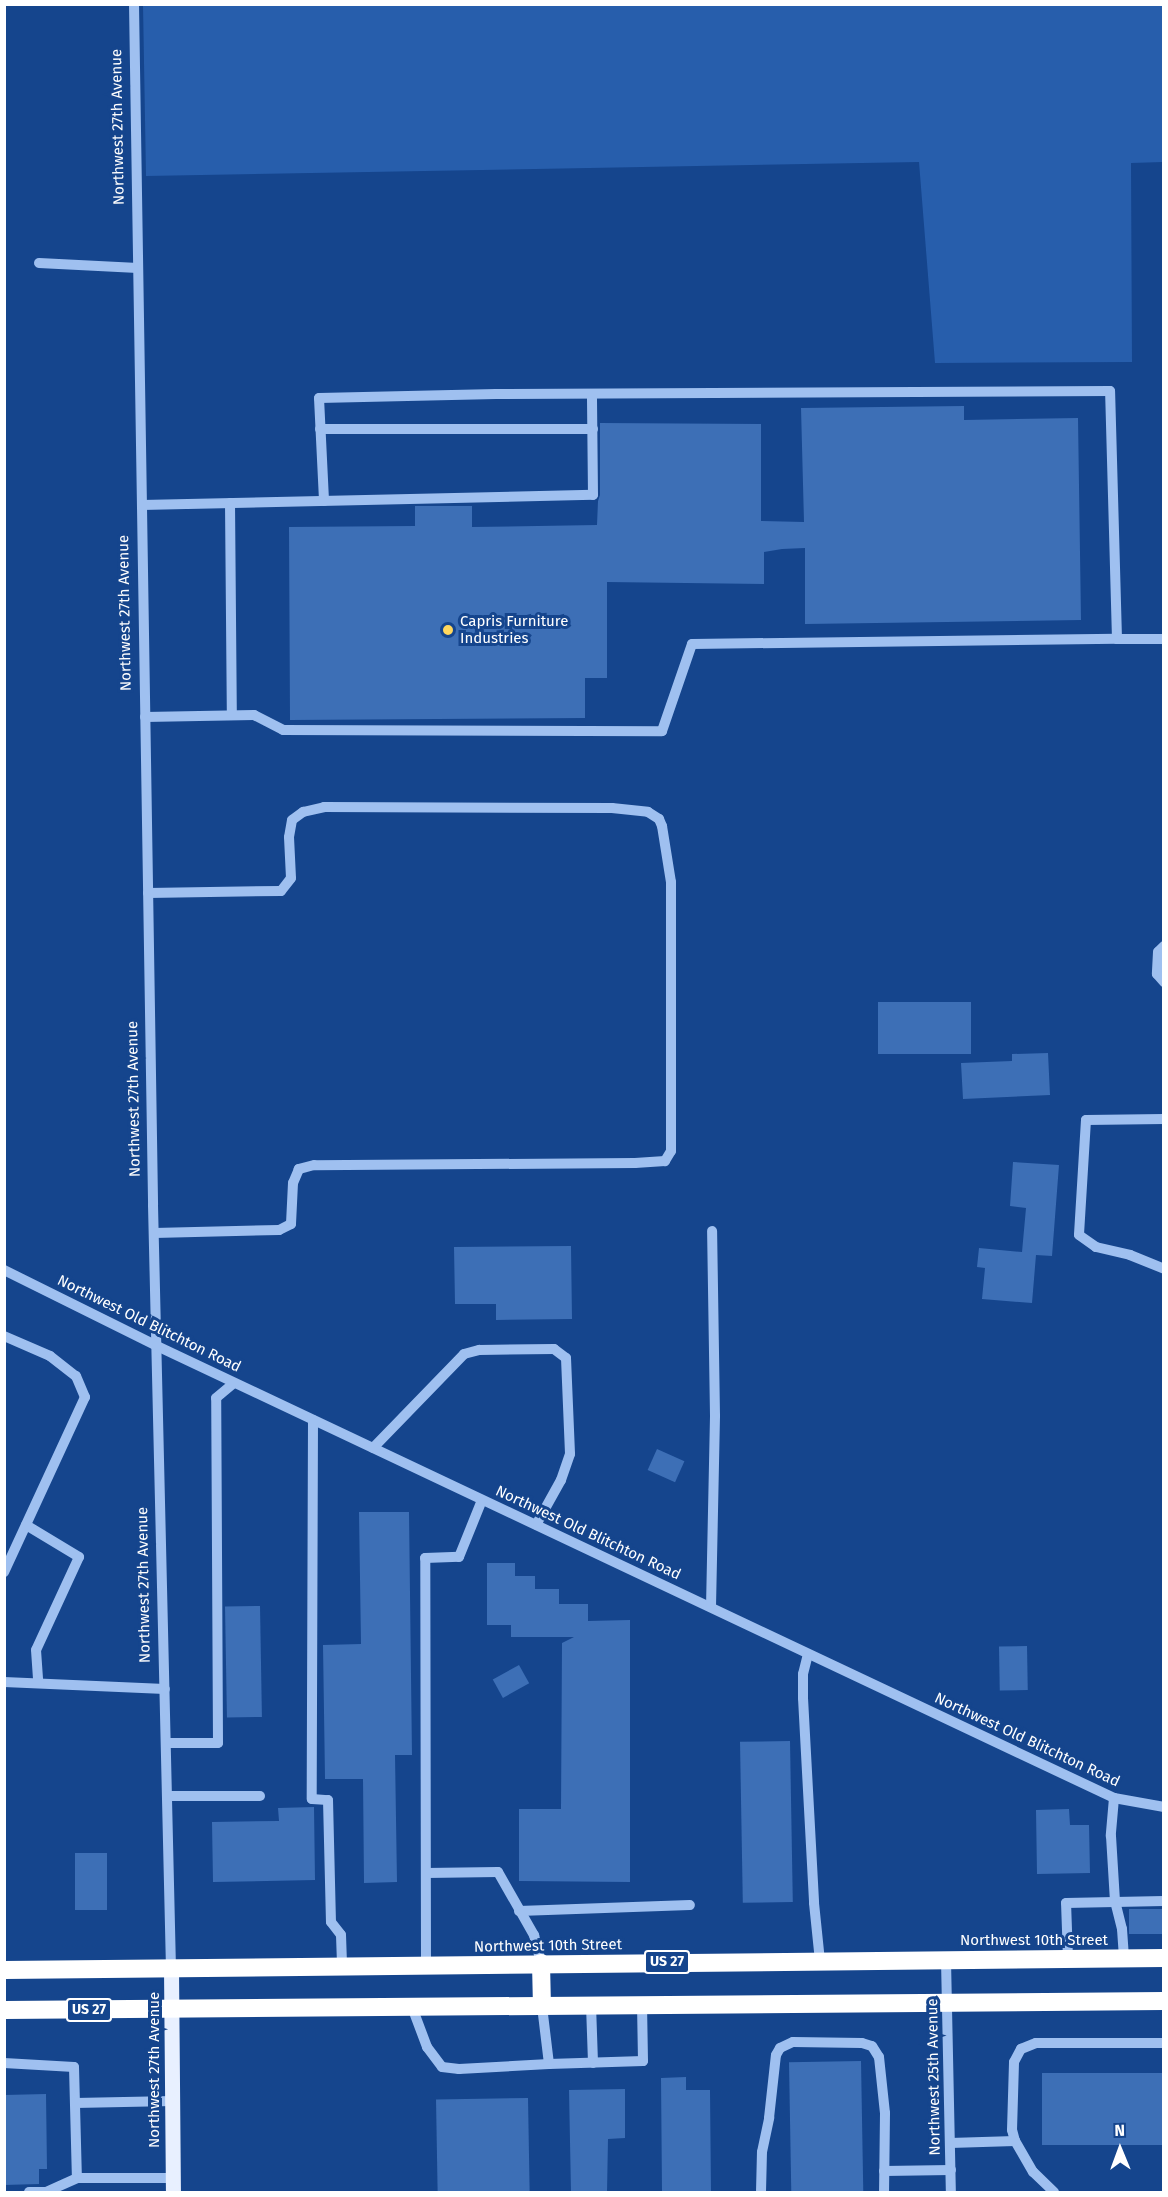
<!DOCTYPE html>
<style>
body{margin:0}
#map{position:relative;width:1168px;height:2197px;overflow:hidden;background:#15458d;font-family:"Fira Sans",sans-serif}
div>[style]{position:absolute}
.green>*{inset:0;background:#275eac}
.building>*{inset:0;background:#3d6fb6;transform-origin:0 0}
.minor>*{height:10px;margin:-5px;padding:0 5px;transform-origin:5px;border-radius:5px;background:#9fc0f0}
.major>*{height:15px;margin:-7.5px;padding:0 7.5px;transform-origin:7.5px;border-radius:7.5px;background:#e8f0ff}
.highway>*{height:18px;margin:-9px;padding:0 9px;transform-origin:9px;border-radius:9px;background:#fff}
.dots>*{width:16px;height:16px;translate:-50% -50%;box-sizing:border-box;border:3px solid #15458d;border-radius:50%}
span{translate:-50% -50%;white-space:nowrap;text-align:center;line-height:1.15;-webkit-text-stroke:6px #15458d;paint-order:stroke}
.shield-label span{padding:2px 4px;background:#15458d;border:2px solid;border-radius:4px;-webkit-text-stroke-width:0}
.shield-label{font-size:14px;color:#fff;font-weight:700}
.street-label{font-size:15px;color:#fff}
.poi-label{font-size:15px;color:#fff}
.left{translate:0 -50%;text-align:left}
.frame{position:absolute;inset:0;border:6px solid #fff;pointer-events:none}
.north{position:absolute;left:1090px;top:2119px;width:60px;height:60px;-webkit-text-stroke:4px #15458d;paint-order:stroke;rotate:359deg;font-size:16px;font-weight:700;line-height:24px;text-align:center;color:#fff}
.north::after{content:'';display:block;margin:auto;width:21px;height:27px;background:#fff;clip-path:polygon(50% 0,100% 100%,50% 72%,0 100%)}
</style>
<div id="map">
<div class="green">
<i style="clip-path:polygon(143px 5px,1163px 5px,1163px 162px,1131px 163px,1132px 362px,935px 363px,919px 162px,146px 176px)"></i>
</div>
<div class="building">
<i style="clip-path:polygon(964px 406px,964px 420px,1078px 418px,1081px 620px,805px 624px,805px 548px,782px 549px,764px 552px,764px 584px,607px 582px,607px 678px,585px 678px,585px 718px,290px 720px,289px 527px,415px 526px,415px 506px,472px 506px,472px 527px,597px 525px,598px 501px,600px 495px,600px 423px,761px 424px,761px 521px,804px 522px,801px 408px)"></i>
<i style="left:971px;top:1002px;width:52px;height:93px;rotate:90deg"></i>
<i style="clip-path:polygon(1048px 1053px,1050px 1095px,963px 1099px,961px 1063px,1012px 1061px,1012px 1054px)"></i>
<i style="clip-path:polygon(1013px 1162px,1059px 1165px,1052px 1256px,1036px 1255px,1032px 1303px,982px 1299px,985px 1268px,977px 1267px,979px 1248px,1022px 1252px,1026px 1208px,1010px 1206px)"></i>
<i style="clip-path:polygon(571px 1246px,572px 1319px,496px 1320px,496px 1304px,455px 1304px,454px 1247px)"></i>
<i style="left:657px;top:1449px;width:30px;height:23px;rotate:24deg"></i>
<i style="clip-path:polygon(359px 1512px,409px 1512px,412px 1755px,395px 1755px,397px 1882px,364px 1883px,363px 1779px,325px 1779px,323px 1645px,361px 1644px)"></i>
<i style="clip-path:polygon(487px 1563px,515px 1563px,515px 1576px,535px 1576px,535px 1589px,559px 1589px,559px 1604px,588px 1604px,588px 1621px,630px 1620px,630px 1882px,519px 1881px,519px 1809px,561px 1809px,562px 1643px,574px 1637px,511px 1637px,511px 1625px,487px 1625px)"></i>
<i style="left:260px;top:1606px;width:111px;height:35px;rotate:89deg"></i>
<i style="left:1027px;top:1646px;width:44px;height:28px;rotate:89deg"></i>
<i style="left:519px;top:1665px;width:21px;height:30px;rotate:61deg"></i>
<i style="left:790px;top:1741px;width:161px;height:50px;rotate:89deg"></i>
<i style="clip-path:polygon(314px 1807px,315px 1880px,213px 1882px,212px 1822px,279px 1821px,278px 1808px)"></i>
<i style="clip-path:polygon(1069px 1809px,1070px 1825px,1089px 1825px,1090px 1873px,1037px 1874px,1036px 1810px)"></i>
<i style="left:75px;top:1853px;width:32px;height:57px"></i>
<i style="left:1129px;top:1909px;width:35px;height:25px"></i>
<i style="left:861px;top:2061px;width:132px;height:72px;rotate:89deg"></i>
<i style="left:1164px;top:2073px;width:72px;height:122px;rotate:90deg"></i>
<i style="clip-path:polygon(686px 2077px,686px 2090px,710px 2090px,711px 2193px,662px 2193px,661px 2078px)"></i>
<i style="clip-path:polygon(625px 2089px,625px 2138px,608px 2139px,607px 2193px,571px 2193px,569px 2090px)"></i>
<i style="clip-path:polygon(46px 2094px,47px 2169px,39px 2169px,39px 2184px,4px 2185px,4px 2095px)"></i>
<i style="left:528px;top:2098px;width:95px;height:92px;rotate:89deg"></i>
</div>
<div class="minor">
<i style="left:134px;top:4px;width:1201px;rotate:89.09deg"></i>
<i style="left:153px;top:1205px;width:763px;rotate:88.65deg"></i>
<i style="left:39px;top:263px;width:99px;rotate:2.9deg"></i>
<i style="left:320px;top:429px;width:273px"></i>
<i style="left:230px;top:503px;width:212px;rotate:89.5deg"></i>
<i style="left:142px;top:505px;width:451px;rotate:-1.3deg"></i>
<i style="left:593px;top:495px;width:101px;rotate:-90.6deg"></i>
<i style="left:1117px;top:639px;width:47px"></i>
<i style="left:145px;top:717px;width:109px;rotate:-1.1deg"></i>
<i style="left:254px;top:715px;width:33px;rotate:27deg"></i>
<i style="left:283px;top:730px;width:379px;rotate:0.2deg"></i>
<i style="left:662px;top:731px;width:92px;rotate:-71deg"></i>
<i style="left:692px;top:644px;width:425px;rotate:-0.7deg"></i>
<i style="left:1117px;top:639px;width:248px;rotate:-91.6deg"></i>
<i style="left:1110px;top:391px;width:614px;rotate:179.72deg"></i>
<i style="left:496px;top:394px;width:177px;rotate:178.7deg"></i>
<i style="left:319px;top:398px;width:103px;rotate:87.2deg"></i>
<i style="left:148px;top:893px;width:133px;rotate:-0.9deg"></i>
<i style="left:281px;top:891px;width:16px;rotate:-52deg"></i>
<i style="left:291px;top:878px;width:41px;rotate:-92.8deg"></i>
<i style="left:289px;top:837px;width:17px;rotate:-80deg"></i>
<i style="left:292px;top:820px;width:14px;rotate:-36deg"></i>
<i style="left:303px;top:812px;width:22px;rotate:-13deg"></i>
<i style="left:324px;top:807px;width:288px;rotate:0.2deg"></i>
<i style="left:612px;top:808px;width:36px;rotate:6deg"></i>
<i style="left:648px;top:812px;width:13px;rotate:32deg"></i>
<i style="left:659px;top:819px;width:8px;rotate:67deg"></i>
<i style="left:662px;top:826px;width:57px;rotate:80.9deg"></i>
<i style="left:671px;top:882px;width:269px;rotate:90deg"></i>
<i style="left:671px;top:1151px;width:12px;rotate:121deg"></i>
<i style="left:665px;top:1161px;width:30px;rotate:176deg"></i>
<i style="left:635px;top:1163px;width:321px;rotate:179.6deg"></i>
<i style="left:314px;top:1165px;width:16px;rotate:165deg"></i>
<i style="left:299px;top:1169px;width:15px;rotate:113deg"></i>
<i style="left:293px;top:1183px;width:41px;rotate:92.8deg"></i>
<i style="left:291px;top:1224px;width:13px;rotate:153deg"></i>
<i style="left:279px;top:1230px;width:125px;rotate:178.6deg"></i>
<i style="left:1164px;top:946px;width:8px;rotate:135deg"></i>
<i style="left:1158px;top:952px;width:22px;rotate:93deg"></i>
<i style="left:1157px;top:974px;width:11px;rotate:49deg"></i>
<i style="left:1164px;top:1119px;width:78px;rotate:179.3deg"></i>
<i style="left:1086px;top:1120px;width:115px;rotate:93.5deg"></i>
<i style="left:1079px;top:1235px;width:21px;rotate:35deg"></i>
<i style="left:1096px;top:1247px;width:35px;rotate:13deg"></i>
<i style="left:1130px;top:1255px;width:37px;rotate:22deg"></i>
<i style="left:4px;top:1270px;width:171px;rotate:26.4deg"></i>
<i style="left:157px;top:1346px;width:1058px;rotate:25.28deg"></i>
<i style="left:1114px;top:1798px;width:51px;rotate:10.2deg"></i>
<i style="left:4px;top:1336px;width:50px;rotate:23.5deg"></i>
<i style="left:50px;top:1356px;width:33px;rotate:38deg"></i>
<i style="left:76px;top:1376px;width:23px;rotate:67deg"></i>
<i style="left:85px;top:1397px;width:193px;rotate:114.8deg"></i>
<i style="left:313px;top:1420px;width:379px;rotate:90.2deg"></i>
<i style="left:312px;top:1799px;width:16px;rotate:4deg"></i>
<i style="left:328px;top:1800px;width:122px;rotate:88.6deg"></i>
<i style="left:331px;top:1922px;width:16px;rotate:52deg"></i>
<i style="left:341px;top:1935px;width:31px;rotate:88deg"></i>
<i style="left:373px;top:1448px;width:131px;rotate:-45.9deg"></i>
<i style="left:464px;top:1354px;width:16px;rotate:-15deg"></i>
<i style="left:479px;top:1350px;width:75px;rotate:-0.8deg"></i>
<i style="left:554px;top:1349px;width:15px;rotate:37deg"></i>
<i style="left:566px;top:1358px;width:96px;rotate:87.6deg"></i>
<i style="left:570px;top:1454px;width:28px;rotate:109deg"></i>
<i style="left:561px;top:1480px;width:51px;rotate:119.1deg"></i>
<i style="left:26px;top:1525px;width:62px;rotate:31.1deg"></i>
<i style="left:79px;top:1557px;width:102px;rotate:114.8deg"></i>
<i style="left:36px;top:1650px;width:32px;rotate:86deg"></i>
<i style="left:711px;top:1607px;width:191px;rotate:-88.8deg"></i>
<i style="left:715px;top:1416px;width:185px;rotate:-90.9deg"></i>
<i style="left:808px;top:1654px;width:21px;rotate:104deg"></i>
<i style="left:803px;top:1674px;width:24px;rotate:90deg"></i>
<i style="left:803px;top:1698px;width:205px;rotate:86.9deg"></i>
<i style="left:814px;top:1903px;width:58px;rotate:84.1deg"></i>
<i style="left:4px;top:1682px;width:161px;rotate:2.5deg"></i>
<i style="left:166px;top:1743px;width:52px"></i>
<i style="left:218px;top:1743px;width:345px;rotate:-90.3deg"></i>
<i style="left:216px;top:1398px;width:23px;rotate:-40deg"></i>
<i style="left:167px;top:1796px;width:93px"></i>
<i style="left:1114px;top:1798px;width:38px;rotate:95deg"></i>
<i style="left:1111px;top:1836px;width:65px;rotate:86.5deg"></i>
<i style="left:1115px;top:1901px;width:29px;rotate:76deg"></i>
<i style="left:1122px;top:1929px;width:30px;rotate:86deg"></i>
<i style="left:426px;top:1873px;width:72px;rotate:-0.8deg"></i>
<i style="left:498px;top:1872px;width:73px;rotate:60.3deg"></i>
<i style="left:534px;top:1935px;width:29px;rotate:76deg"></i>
<i style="left:519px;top:1911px;width:171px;rotate:-2deg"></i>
<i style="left:1068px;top:1959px;width:56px;rotate:-92deg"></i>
<i style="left:1066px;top:1903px;width:98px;rotate:-1.2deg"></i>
<i style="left:946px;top:1960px;width:232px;rotate:88.8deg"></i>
<i style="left:426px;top:1965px;width:407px;rotate:-90.1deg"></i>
<i style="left:425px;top:1558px;width:34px;rotate:-2deg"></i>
<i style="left:459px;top:1557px;width:61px;rotate:-68deg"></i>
<i style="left:591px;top:2005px;width:58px;rotate:88deg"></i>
<i style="left:412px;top:2007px;width:43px;rotate:69.4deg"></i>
<i style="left:427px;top:2047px;width:25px;rotate:53deg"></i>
<i style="left:442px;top:2067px;width:17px;rotate:7deg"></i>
<i style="left:459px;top:2069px;width:90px;rotate:-3.2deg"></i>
<i style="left:549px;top:2064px;width:58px;rotate:-96.9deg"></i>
<i style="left:4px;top:2063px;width:70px;rotate:3.3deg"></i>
<i style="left:74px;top:2067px;width:111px;rotate:88.5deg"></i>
<i style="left:549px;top:2064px;width:94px;rotate:-1.8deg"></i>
<i style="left:643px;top:2061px;width:56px;rotate:-91deg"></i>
<i style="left:75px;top:2103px;width:98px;rotate:-1.2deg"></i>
<i style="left:950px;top:2143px;width:65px;rotate:-1.8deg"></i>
<i style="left:884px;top:2171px;width:67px;rotate:-0.9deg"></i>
<i style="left:29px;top:2192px;width:17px"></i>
<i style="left:46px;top:2192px;width:34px;rotate:-24deg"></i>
<i style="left:77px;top:2178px;width:96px"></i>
<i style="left:761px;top:2192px;width:40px;rotate:-88.6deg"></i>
<i style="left:762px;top:2152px;width:35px;rotate:-78deg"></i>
<i style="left:769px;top:2118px;width:63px;rotate:-83.7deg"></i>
<i style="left:776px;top:2055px;width:8px;rotate:-60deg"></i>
<i style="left:780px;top:2048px;width:14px;rotate:-25deg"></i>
<i style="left:793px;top:2042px;width:69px;rotate:0.8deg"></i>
<i style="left:862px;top:2043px;width:10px;rotate:17deg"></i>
<i style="left:872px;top:2046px;width:13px;rotate:58deg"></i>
<i style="left:879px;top:2057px;width:56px;rotate:83.9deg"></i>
<i style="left:885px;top:2113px;width:79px;rotate:90.7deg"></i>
<i style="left:1054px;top:2192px;width:29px;rotate:-136deg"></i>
<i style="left:1033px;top:2172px;width:36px;rotate:-120deg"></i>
<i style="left:1015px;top:2141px;width:11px;rotate:-105deg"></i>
<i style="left:1012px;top:2130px;width:68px;rotate:-88.3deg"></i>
<i style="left:1014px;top:2062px;width:15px;rotate:-62deg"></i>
<i style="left:1021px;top:2049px;width:16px;rotate:-22deg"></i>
<i style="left:1036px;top:2043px;width:128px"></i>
</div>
<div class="major">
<i style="left:171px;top:1968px;width:224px;rotate:89.5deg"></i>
</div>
<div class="highway">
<i style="left:541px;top:1963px;width:43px;rotate:88.7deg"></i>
<i style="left:4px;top:1970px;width:1160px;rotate:-0.59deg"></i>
<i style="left:4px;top:2010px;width:1160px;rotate:-0.44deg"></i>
</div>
<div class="dots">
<i style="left:448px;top:630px;background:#ffd75e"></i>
</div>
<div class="shield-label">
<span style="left:667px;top:1962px">US 27</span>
<span style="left:89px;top:2010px">US 27</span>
</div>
<div class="street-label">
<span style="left:118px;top:127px;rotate:-91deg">Northwest 27th Avenue</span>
<span style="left:125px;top:613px;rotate:-91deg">Northwest 27th Avenue</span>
<span style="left:134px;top:1099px;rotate:-91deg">Northwest 27th Avenue</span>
<span style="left:149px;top:1324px;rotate:26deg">Northwest Old Blitchton Road</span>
<span style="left:588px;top:1533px;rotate:25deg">Northwest Old Blitchton Road</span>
<span style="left:144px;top:1585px;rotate:-91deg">Northwest 27th Avenue</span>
<span style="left:1027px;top:1740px;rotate:25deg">Northwest Old Blitchton Road</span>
<span style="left:1034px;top:1941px">Northwest 10th Street</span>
<span style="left:548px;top:1946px;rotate:-1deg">Northwest 10th Street</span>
<span style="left:155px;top:2070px;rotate:-90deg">Northwest 27th Avenue</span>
<span style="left:934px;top:2077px;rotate:-91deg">Northwest 25th Avenue</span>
</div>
<div class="poi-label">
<span class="left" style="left:460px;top:630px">Capris Furniture<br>Industries</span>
</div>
<div class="frame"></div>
<div class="north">N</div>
</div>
